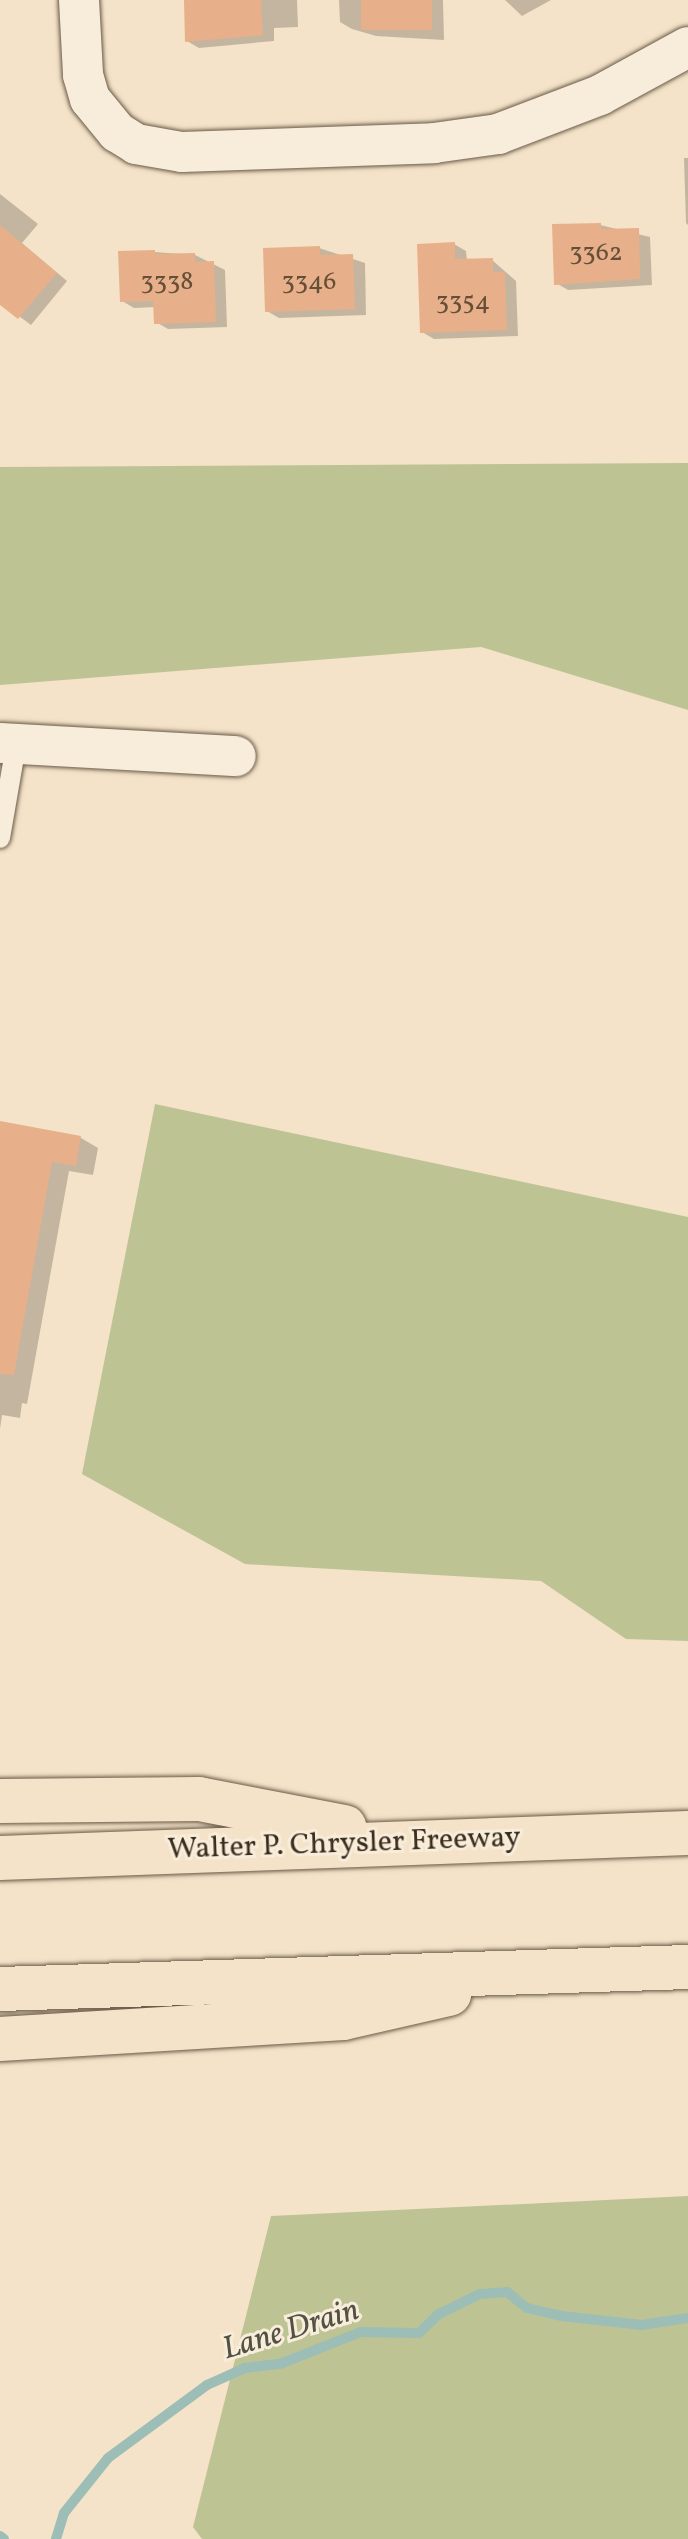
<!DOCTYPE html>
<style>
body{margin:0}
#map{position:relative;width:688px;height:2539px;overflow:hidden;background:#f4e3c8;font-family:Vollkorn,serif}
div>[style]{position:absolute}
.green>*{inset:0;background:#bec394}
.shadow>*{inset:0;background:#0003}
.stream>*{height:10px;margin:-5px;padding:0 5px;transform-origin:5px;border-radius:5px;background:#9cbeb6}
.building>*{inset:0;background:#e7b08a;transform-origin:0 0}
.roads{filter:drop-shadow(0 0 2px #695a48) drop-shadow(0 0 2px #695a48)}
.service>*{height:20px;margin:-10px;padding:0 10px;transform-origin:10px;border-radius:10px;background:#f8eddb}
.minor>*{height:40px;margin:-20px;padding:0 20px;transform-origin:20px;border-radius:20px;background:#f8eddb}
.motorway>*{height:44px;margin:-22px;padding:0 22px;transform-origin:22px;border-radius:22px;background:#f4e3c8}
span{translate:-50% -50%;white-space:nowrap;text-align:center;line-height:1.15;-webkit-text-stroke:6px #f8eddb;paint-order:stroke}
.number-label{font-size:26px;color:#664e38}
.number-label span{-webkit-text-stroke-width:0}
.street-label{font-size:30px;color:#3b2d1d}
.water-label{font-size:32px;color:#535143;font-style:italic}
</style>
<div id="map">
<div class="green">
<i style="clip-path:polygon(688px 463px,688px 710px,481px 647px,0 685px,0 467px)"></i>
<i style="clip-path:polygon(155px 1104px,688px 1217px,688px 1641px,626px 1639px,541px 1581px,245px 1564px,82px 1474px)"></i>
<i style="clip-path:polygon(688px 2196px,688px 2539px,202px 2539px,193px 2527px,271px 2216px)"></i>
</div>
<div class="shadow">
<i style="clip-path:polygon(186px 0,297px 0,298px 27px,274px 28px,274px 41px,199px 48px,187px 41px)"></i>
<i style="clip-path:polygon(339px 0,443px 0,444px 40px,376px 36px,352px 29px,340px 22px)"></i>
<i style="clip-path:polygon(505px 0,551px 0,522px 16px)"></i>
<i style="clip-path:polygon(684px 158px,688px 158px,688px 225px,686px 223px)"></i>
<i style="clip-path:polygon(0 194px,38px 224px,22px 243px,67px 281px,31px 325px,0 302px)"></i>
<i style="clip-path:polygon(600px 225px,650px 237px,652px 285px,568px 290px,556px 283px)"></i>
<i style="clip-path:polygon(454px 244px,466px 251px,467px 261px,492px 260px,516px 281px,518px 336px,434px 339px,422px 332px)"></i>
<i style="clip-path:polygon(319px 248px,365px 263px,366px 315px,279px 318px,267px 311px)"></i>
<i style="clip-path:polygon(154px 252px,195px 255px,225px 270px,227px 327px,168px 329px,156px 322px,156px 307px,134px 308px,122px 301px)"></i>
<i style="clip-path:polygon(0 1123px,81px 1138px,98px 1148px,93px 1175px,69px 1171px,27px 1404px,22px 1403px,20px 1418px,2px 1415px,0 1429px)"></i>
</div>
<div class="stream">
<i style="left:0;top:2536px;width:5px;rotate:37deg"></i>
<i style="left:56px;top:2539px;width:27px;rotate:-73deg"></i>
<i style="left:64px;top:2513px;width:70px;rotate:-51.3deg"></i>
<i style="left:108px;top:2458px;width:123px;rotate:-36.4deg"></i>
<i style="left:207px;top:2385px;width:42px;rotate:-24.1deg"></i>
<i style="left:245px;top:2368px;width:35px;rotate:-7deg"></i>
<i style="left:280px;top:2364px;width:87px;rotate:-21.6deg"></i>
<i style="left:361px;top:2332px;width:58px;rotate:1deg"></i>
<i style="left:419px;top:2333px;width:28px;rotate:-44deg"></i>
<i style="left:439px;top:2314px;width:46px;rotate:-26deg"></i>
<i style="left:480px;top:2294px;width:27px;rotate:-4deg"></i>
<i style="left:507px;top:2292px;width:26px;rotate:39deg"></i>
<i style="left:527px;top:2308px;width:35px;rotate:13deg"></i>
<i style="left:561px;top:2316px;width:81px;rotate:6.4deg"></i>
<i style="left:641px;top:2325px;width:48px;rotate:-8.5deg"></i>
</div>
<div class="building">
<i style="clip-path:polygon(184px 0,261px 0,263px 35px,185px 42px)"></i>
<i style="left:361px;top:0;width:71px;height:30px"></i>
<i style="clip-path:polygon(601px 223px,601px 229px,639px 228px,640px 279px,554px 285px,552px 224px)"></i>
<i style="clip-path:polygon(0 225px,57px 273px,18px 319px,0 305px)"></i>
<i style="clip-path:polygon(455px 242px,455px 259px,493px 258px,493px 272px,505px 272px,507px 330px,420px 333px,417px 244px)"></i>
<i style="clip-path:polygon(320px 246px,320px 255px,353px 254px,355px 309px,265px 312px,263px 248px)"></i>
<i style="clip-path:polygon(155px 250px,155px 254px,195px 253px,195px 262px,214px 261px,216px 322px,154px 324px,153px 301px,120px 302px,118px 251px)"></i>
<i style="clip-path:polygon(0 1121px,81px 1136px,76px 1166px,52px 1162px,14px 1375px,0 1374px)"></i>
</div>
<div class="roads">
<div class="service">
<i style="left:0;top:838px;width:94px;rotate:-80.2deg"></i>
</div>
<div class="minor">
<i style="left:79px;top:0;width:75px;rotate:86.9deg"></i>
<i style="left:83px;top:75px;width:25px;rotate:74deg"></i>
<i style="left:90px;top:99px;width:43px;rotate:50.7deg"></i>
<i style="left:117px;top:132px;width:22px;rotate:32deg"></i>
<i style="left:136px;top:144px;width:47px;rotate:9.9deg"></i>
<i style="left:182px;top:152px;width:252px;rotate:-2deg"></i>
<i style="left:434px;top:143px;width:65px;rotate:-8deg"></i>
<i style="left:498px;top:134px;width:109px;rotate:-20.9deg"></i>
<i style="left:600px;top:95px;width:100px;rotate:-28.6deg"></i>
<i style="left:0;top:743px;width:236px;rotate:3.2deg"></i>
</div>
<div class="motorway">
<i style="left:0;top:1801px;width:199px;rotate:-0.6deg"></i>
<i style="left:199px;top:1799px;width:148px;rotate:10.9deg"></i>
<i style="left:0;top:1858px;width:688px;rotate:-2.08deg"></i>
<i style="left:0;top:1989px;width:688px;rotate:-1.83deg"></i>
<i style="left:0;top:2039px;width:344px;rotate:-3.5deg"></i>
<i style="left:343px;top:2018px;width:109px;rotate:-12.8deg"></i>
</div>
</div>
<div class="number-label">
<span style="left:596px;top:254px">3362</span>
<span style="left:167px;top:283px">3338</span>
<span style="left:309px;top:283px">3346</span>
<span style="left:463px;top:303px">3354</span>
</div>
<div class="street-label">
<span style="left:344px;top:1844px;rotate:-2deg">Walter P. Chrysler Freeway</span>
</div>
<div class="water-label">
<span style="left:291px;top:2331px;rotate:-17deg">Lane Drain</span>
</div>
</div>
